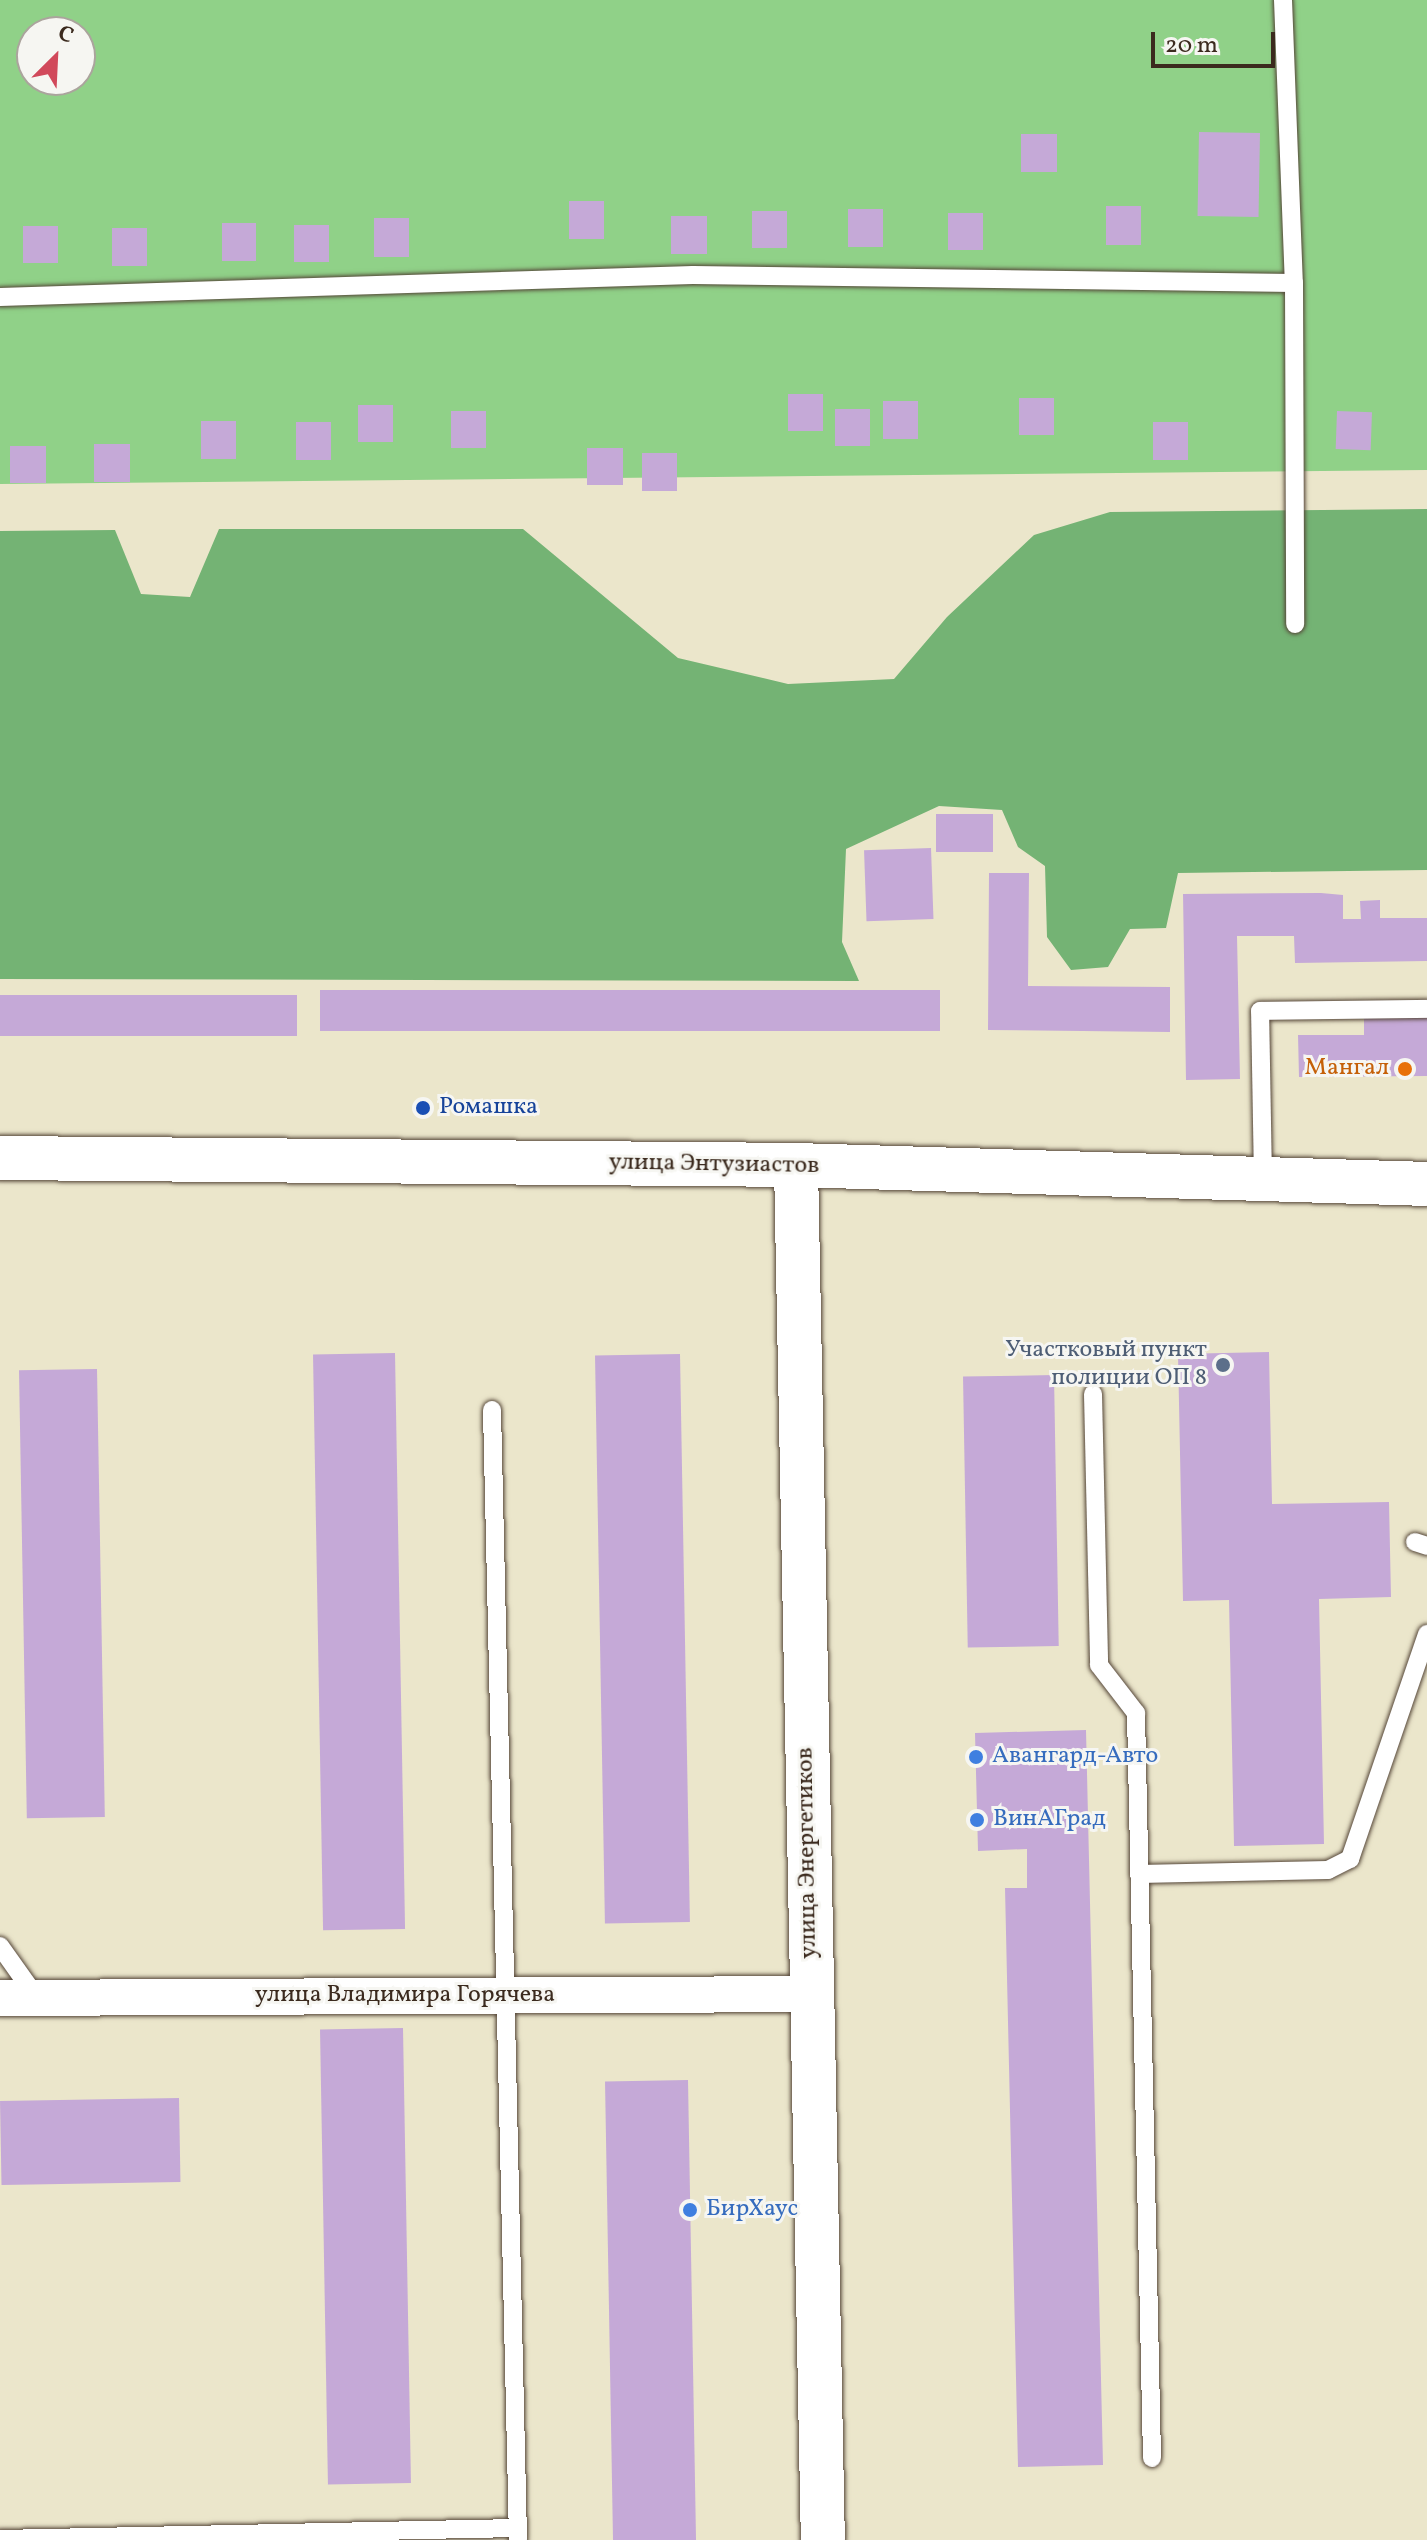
<!DOCTYPE html>
<meta charset="utf-8">
<style>
body{margin:0}
#map{position:relative;width:1427px;height:2540px;overflow:hidden;background:#ebe6cb;font-family:Vollkorn,serif}
div>[style]{position:absolute}
.green>*{inset:0;background:#90d188}
.forest>*{inset:0;background:#74b374}
.building>*{inset:0;background:#c5a9d7;transform-origin:0 0}
.roads{filter:drop-shadow(0 0 2px #554638) drop-shadow(0 0 2px #554638)}
.service>*{height:18px;margin:-9px;padding:0 9px;transform-origin:9px;border-radius:9px;background:#fff}
.minor>*{height:36px;margin:-18px;padding:0 18px;transform-origin:18px;border-radius:18px;background:#fff}
.secondary>*{height:44px;margin:-22px;padding:0 22px;transform-origin:22px;border-radius:22px;background:#fff}
.dots>*{width:22px;height:22px;translate:-50% -50%;box-sizing:border-box;border:4px solid #f6f6f2;border-radius:50%}
span{translate:-50% -50%;white-space:nowrap;text-align:center;line-height:1.15;-webkit-text-stroke:6px #f6f6f2;paint-order:stroke}
.food-label{font-size:24px;color:#c56008}
.right{translate:-100% -50%;text-align:right}
.transit-label{font-size:24px;color:#164399}
.left{translate:0 -50%;text-align:left}
.street-label{font-size:24px;color:#3b2a1e}
.service-label{font-size:24px;color:#4e5e75}
.shop-label{font-size:24px;color:#366cbe}
.north{position:absolute;left:16px;top:16px;width:80px;height:80px;box-sizing:border-box;background:#f6f6f2;border:2px solid #aba49d;border-radius:50%;rotate:24deg;font-size:22px;font-weight:700;line-height:32px;text-align:center;color:#3b2a1e}
.north::after{content:'';display:block;margin:auto;width:28px;height:36px;background:#d1495b;clip-path:polygon(50% 0,100% 100%,50% 72%,0 100%)}
.scale{position:absolute;left:1151px;top:32px;width:124px;height:36px;box-sizing:border-box;border:4px solid #3b2a1e;border-top:0;padding-left:10px;font-size:24px;line-height:28px;white-space:nowrap;color:#3b2a1e;-webkit-text-stroke:6px #f6f6f2;paint-order:stroke}
</style>
<div id="map">
<div class="green">
<i style="clip-path:polygon(evenodd,0 0,1427px 0,1427px 470px,0 484px,0 0,32px 32px,80px 32px,80px 80px,32px 80px,32px 32px)"></i>
</div>
<div class="forest">
<i style="clip-path:polygon(1427px 509px,1427px 870px,1178px 873px,1166px 928px,1130px 929px,1108px 967px,1071px 970px,1047px 937px,1045px 866px,1018px 847px,1002px 810px,939px 806px,846px 849px,842px 942px,859px 981px,0 979px,0 531px,115px 530px,141px 594px,190px 597px,219px 529px,523px 529px,678px 658px,788px 684px,894px 679px,947px 617px,1034px 535px,1110px 512px)"></i>
</div>
<div class="building">
<i style="left:1199px;top:132px;width:61px;height:84px;rotate:1deg"></i>
<i style="left:1021px;top:134px;width:36px;height:38px"></i>
<i style="left:569px;top:201px;width:35px;height:38px"></i>
<i style="left:1141px;top:206px;width:39px;height:35px;rotate:90deg"></i>
<i style="left:848px;top:209px;width:35px;height:38px"></i>
<i style="left:752px;top:211px;width:35px;height:37px"></i>
<i style="left:948px;top:213px;width:35px;height:37px"></i>
<i style="left:671px;top:216px;width:36px;height:38px"></i>
<i style="left:374px;top:218px;width:35px;height:39px"></i>
<i style="left:222px;top:223px;width:34px;height:38px"></i>
<i style="left:294px;top:225px;width:35px;height:37px"></i>
<i style="left:23px;top:226px;width:35px;height:37px"></i>
<i style="left:112px;top:228px;width:35px;height:38px"></i>
<i style="left:788px;top:394px;width:35px;height:37px"></i>
<i style="left:1019px;top:398px;width:35px;height:37px"></i>
<i style="left:883px;top:401px;width:35px;height:38px"></i>
<i style="left:358px;top:405px;width:35px;height:37px"></i>
<i style="left:835px;top:409px;width:35px;height:37px"></i>
<i style="left:451px;top:411px;width:35px;height:37px"></i>
<i style="left:1337px;top:411px;width:35px;height:38px;rotate:2deg"></i>
<i style="left:201px;top:421px;width:35px;height:38px"></i>
<i style="left:296px;top:422px;width:35px;height:38px"></i>
<i style="left:1153px;top:422px;width:35px;height:38px"></i>
<i style="left:94px;top:444px;width:36px;height:38px"></i>
<i style="left:10px;top:446px;width:36px;height:37px"></i>
<i style="left:587px;top:448px;width:36px;height:37px"></i>
<i style="left:642px;top:453px;width:35px;height:38px"></i>
<i style="left:936px;top:814px;width:57px;height:38px"></i>
<i style="left:931px;top:848px;width:71px;height:67px;rotate:88deg"></i>
<i style="clip-path:polygon(989px 873px,1029px 873px,1028px 986px,1170px 987px,1170px 1032px,988px 1030px)"></i>
<i style="clip-path:polygon(1321px 893px,1343px 895px,1343px 919px,1361px 919px,1360px 901px,1380px 900px,1380px 918px,1427px 918px,1427px 961px,1295px 963px,1294px 936px,1237px 936px,1240px 1079px,1186px 1080px,1183px 894px)"></i>
<i style="left:940px;top:990px;width:41px;height:620px;rotate:90deg"></i>
<i style="left:297px;top:995px;width:41px;height:297px;rotate:90deg"></i>
<i style="clip-path:polygon(1427px 1017px,1427px 1076px,1299px 1077px,1298px 1035px,1364px 1035px,1364px 1018px)"></i>
<i style="clip-path:polygon(1269px 1352px,1272px 1504px,1389px 1502px,1391px 1597px,1319px 1599px,1324px 1844px,1234px 1846px,1229px 1600px,1183px 1601px,1178px 1354px)"></i>
<i style="left:395px;top:1353px;width:576px;height:82px;rotate:89deg"></i>
<i style="left:680px;top:1354px;width:568px;height:85px;rotate:89deg"></i>
<i style="left:97px;top:1369px;width:448px;height:78px;rotate:89deg"></i>
<i style="left:1054px;top:1375px;width:271px;height:91px;rotate:89deg"></i>
<i style="clip-path:polygon(1086px 1730px,1103px 2465px,1018px 2467px,1005px 1888px,1027px 1888px,1027px 1849px,978px 1851px,975px 1733px)"></i>
<i style="left:403px;top:2028px;width:455px;height:83px;rotate:89deg"></i>
<i style="left:688px;top:2080px;width:460px;height:83px;rotate:89deg"></i>
<i style="left:179px;top:2098px;width:84px;height:179px;rotate:89deg"></i>
</div>
<div class="roads">
<div class="service">
<i style="left:1283px;top:0;width:283px;rotate:87.8deg"></i>
<i style="left:1294px;top:283px;width:341px;rotate:89.8deg"></i>
<i style="left:0;top:297px;width:693px;rotate:-1.82deg"></i>
<i style="left:693px;top:275px;width:601px;rotate:0.76deg"></i>
<i style="left:1263px;top:1179px;width:168px;rotate:-91deg"></i>
<i style="left:1260px;top:1011px;width:167px;rotate:-0.7deg"></i>
<i style="left:1093px;top:1394px;width:271px;rotate:88.7deg"></i>
<i style="left:1099px;top:1665px;width:61px;rotate:52.4deg"></i>
<i style="left:1136px;top:1713px;width:745px;rotate:88.77deg"></i>
<i style="left:492px;top:1410px;width:1130px;rotate:88.68deg"></i>
<i style="left:1415px;top:1542px;width:13px;rotate:18deg"></i>
<i style="left:1139px;top:1874px;width:189px;rotate:-1.2deg"></i>
<i style="left:1328px;top:1870px;width:25px;rotate:-27deg"></i>
<i style="left:1350px;top:1859px;width:238px;rotate:-71.1deg"></i>
<i style="left:0;top:1946px;width:64px;rotate:54.6deg"></i>
<i style="left:0;top:2539px;width:518px;rotate:-1.22deg"></i>
</div>
<div class="minor">
<i style="left:0;top:1998px;width:811px;rotate:-0.28deg"></i>
</div>
<div class="secondary">
<i style="left:0;top:1158px;width:796px;rotate:0.5deg"></i>
<i style="left:796px;top:1165px;width:631px;rotate:1.72deg"></i>
<i style="left:796px;top:1165px;width:1375px;rotate:88.88deg"></i>
</div>
</div>
<div class="dots">
<i style="left:1405px;top:1069px;background:#e8710a"></i>
<i style="left:423px;top:1108px;background:#1a4fb4"></i>
<i style="left:1223px;top:1365px;background:#5c6f8a"></i>
<i style="left:976px;top:1757px;background:#3f7fe0"></i>
<i style="left:977px;top:1820px;background:#3f7fe0"></i>
<i style="left:690px;top:2210px;background:#3f7fe0"></i>
</div>
<div class="food-label">
<span class="right" style="left:1389px;top:1069px">Мангал</span>
</div>
<div class="transit-label">
<span class="left" style="left:439px;top:1108px">Ромашка</span>
</div>
<div class="street-label">
<span style="left:714px;top:1165px;rotate:1deg">улица Энтузиастов</span>
<span style="left:808px;top:1853px;rotate:-91deg">улица Энергетиков</span>
<span style="left:405px;top:1996px">улица Владимира Горячева</span>
</div>
<div class="service-label">
<span class="right" style="left:1207px;top:1365px">Участковый пункт<br>полиции ОП 8</span>
</div>
<div class="shop-label">
<span class="left" style="left:992px;top:1757px">Авангард-Авто</span>
<span class="left" style="left:993px;top:1820px">ВинАГрад</span>
<span class="left" style="left:706px;top:2210px">БирХаус</span>
</div>
<div class="north">С</div>
<div class="scale">20 m</div>
</div>
